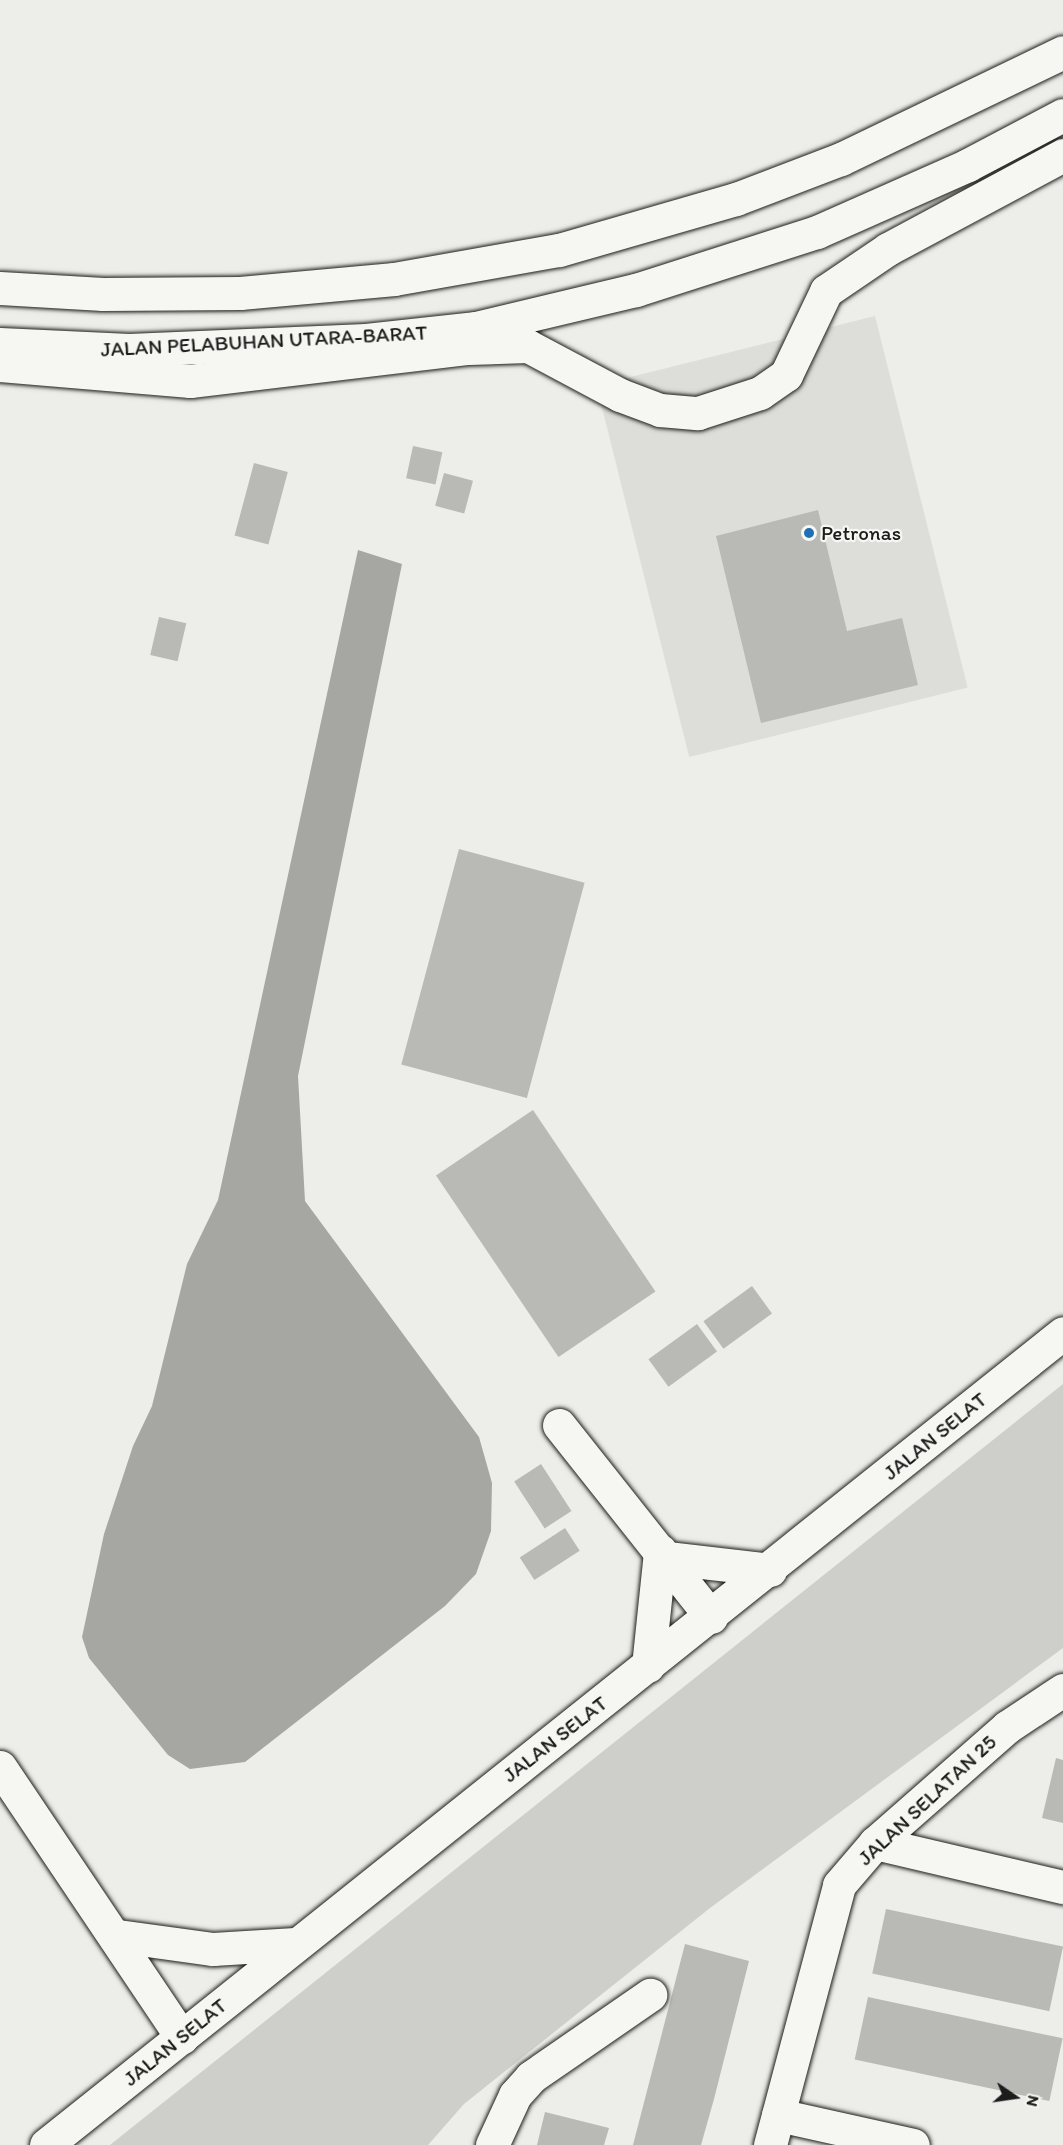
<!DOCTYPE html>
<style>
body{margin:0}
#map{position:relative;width:1063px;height:2145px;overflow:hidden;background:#edede9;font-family:Itim,sans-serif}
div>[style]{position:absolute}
.built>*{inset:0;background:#ddddda;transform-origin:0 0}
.green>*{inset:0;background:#cececb}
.water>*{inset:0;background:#a6a6a3}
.building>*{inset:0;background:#b9b9b6;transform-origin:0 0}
.roads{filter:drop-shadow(0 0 2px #1c1c1c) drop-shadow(0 0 2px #1c1c1c)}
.minor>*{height:33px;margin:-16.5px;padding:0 16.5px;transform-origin:16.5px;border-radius:16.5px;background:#f6f6f2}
.major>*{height:33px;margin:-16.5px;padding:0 16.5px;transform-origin:16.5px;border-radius:16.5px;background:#f6f6f2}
.dots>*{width:16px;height:16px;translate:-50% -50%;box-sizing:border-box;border:3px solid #f6f6f2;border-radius:50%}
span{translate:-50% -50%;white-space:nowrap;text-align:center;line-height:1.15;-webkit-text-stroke:4.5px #f6f6f2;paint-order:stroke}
.street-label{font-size:21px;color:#1c1c1c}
.poi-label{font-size:21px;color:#1c1c1c}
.left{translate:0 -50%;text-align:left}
.north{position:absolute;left:985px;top:2067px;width:60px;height:60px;-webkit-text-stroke:4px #f6f6f2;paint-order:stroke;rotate:103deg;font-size:16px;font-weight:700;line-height:24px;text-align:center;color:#1c1c1c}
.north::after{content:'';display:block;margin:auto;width:21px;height:27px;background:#1c1c1c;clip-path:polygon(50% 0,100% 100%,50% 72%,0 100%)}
</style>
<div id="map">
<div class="built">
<i style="left:875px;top:316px;width:383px;height:287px;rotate:76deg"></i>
</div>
<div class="green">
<i style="clip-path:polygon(1063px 1384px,1063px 1648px,710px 1908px,464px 2104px,428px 2145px,110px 2145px)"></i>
</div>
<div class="water">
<i style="clip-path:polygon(358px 550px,402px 564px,298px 1076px,305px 1201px,479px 1437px,492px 1483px,491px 1531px,476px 1574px,445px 1606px,245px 1762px,190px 1769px,168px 1755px,89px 1658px,82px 1637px,104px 1534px,133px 1446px,152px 1406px,187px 1264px,218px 1200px)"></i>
</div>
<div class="building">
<i style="left:413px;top:446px;width:30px;height:33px;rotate:12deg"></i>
<i style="left:254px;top:463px;width:35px;height:75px;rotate:15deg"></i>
<i style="left:444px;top:473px;width:30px;height:34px;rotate:15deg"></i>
<i style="clip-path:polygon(818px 510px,847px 631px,902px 618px,918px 685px,761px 723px,716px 536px)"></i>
<i style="left:159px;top:617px;width:28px;height:39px;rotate:13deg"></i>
<i style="left:459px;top:849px;width:130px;height:223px;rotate:15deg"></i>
<i style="left:533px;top:1110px;width:219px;height:117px;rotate:56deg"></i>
<i style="left:752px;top:1286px;width:34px;height:60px;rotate:54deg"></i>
<i style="left:697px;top:1324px;width:34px;height:60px;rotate:54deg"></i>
<i style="left:541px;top:1464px;width:56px;height:32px;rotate:57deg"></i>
<i style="left:565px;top:1528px;width:27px;height:54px;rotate:57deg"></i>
<i style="clip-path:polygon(1056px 1758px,1063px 1760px,1063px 1823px,1042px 1818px)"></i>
<i style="left:886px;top:1909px;width:181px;height:66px;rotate:12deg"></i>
<i style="clip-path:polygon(685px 1944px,749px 1961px,714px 2099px,701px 2145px,633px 2145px)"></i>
<i style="left:868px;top:1997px;width:199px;height:64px;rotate:12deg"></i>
<i style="clip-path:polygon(545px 2112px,609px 2128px,604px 2145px,537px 2145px)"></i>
</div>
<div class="roads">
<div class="minor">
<i style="left:0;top:365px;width:191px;rotate:4.8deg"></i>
<i style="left:190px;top:381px;width:280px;rotate:-6.8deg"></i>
<i style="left:468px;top:348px;width:60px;rotate:-1.9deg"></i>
<i style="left:528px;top:346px;width:104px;rotate:28deg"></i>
<i style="left:620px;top:395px;width:43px;rotate:20.6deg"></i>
<i style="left:660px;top:410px;width:38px;rotate:5deg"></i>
<i style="left:698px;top:413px;width:65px;rotate:-17.9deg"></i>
<i style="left:760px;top:393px;width:32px;rotate:-35deg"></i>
<i style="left:786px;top:375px;width:93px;rotate:-64.5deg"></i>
<i style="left:826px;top:291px;width:75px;rotate:-34.1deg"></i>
<i style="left:888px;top:249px;width:199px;rotate:-28.2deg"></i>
<i style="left:559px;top:1425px;width:245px;rotate:51.6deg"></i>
<i style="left:667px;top:1558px;width:104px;rotate:6.6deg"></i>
<i style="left:648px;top:1666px;width:116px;rotate:-84deg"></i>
<i style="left:0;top:1767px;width:326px;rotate:56.1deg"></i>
<i style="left:875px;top:1843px;width:193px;rotate:13.2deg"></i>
<i style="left:118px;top:1936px;width:96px;rotate:7.8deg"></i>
<i style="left:213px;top:1949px;width:82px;rotate:-3.5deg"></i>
<i style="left:778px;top:2115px;width:138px;rotate:12.5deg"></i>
<i style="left:46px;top:2145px;width:1301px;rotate:-38.6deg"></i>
<i style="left:492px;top:2145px;width:55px;rotate:-65.3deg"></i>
<i style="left:515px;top:2095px;width:24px;rotate:-48deg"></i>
<i style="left:531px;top:2077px;width:145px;rotate:-34.6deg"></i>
<i style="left:770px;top:2145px;width:269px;rotate:-75.1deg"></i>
<i style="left:839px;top:1885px;width:55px;rotate:-49.4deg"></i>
<i style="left:875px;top:1843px;width:176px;rotate:-41.3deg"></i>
<i style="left:1007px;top:1727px;width:67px;rotate:-33.5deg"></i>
</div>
<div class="major">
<i style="left:0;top:288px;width:103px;rotate:3.3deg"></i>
<i style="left:103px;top:294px;width:137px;rotate:-0.4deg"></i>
<i style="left:240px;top:293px;width:155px;rotate:-5.2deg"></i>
<i style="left:394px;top:279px;width:168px;rotate:-10deg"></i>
<i style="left:559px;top:250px;width:184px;rotate:-16.1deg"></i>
<i style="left:736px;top:199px;width:112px;rotate:-20.9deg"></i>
<i style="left:841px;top:159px;width:246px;rotate:-25.7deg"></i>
<i style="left:0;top:344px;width:129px;rotate:2.7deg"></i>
<i style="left:129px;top:350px;width:237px;rotate:-2.4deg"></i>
<i style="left:366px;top:340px;width:111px;rotate:-6.2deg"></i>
<i style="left:476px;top:328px;width:164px;rotate:-13.4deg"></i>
<i style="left:636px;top:290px;width:190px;rotate:-17.8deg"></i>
<i style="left:817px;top:232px;width:165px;rotate:-23.9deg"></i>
<i style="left:968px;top:165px;width:107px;rotate:-27.8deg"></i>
</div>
</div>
<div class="dots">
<i style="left:809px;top:533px;background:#1f6fb2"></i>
</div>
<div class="street-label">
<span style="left:264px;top:341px;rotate:-3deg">JALAN PELABUHAN UTARA-BARAT</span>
<span style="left:935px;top:1436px;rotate:-39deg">JALAN SELAT</span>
<span style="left:555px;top:1739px;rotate:-38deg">JALAN SELAT</span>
<span style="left:927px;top:1800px;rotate:-43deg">JALAN SELATAN 25</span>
<span style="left:175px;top:2042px;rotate:-39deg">JALAN SELAT</span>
</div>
<div class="poi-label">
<span class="left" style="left:821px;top:533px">Petronas</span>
</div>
<div class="north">N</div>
</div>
